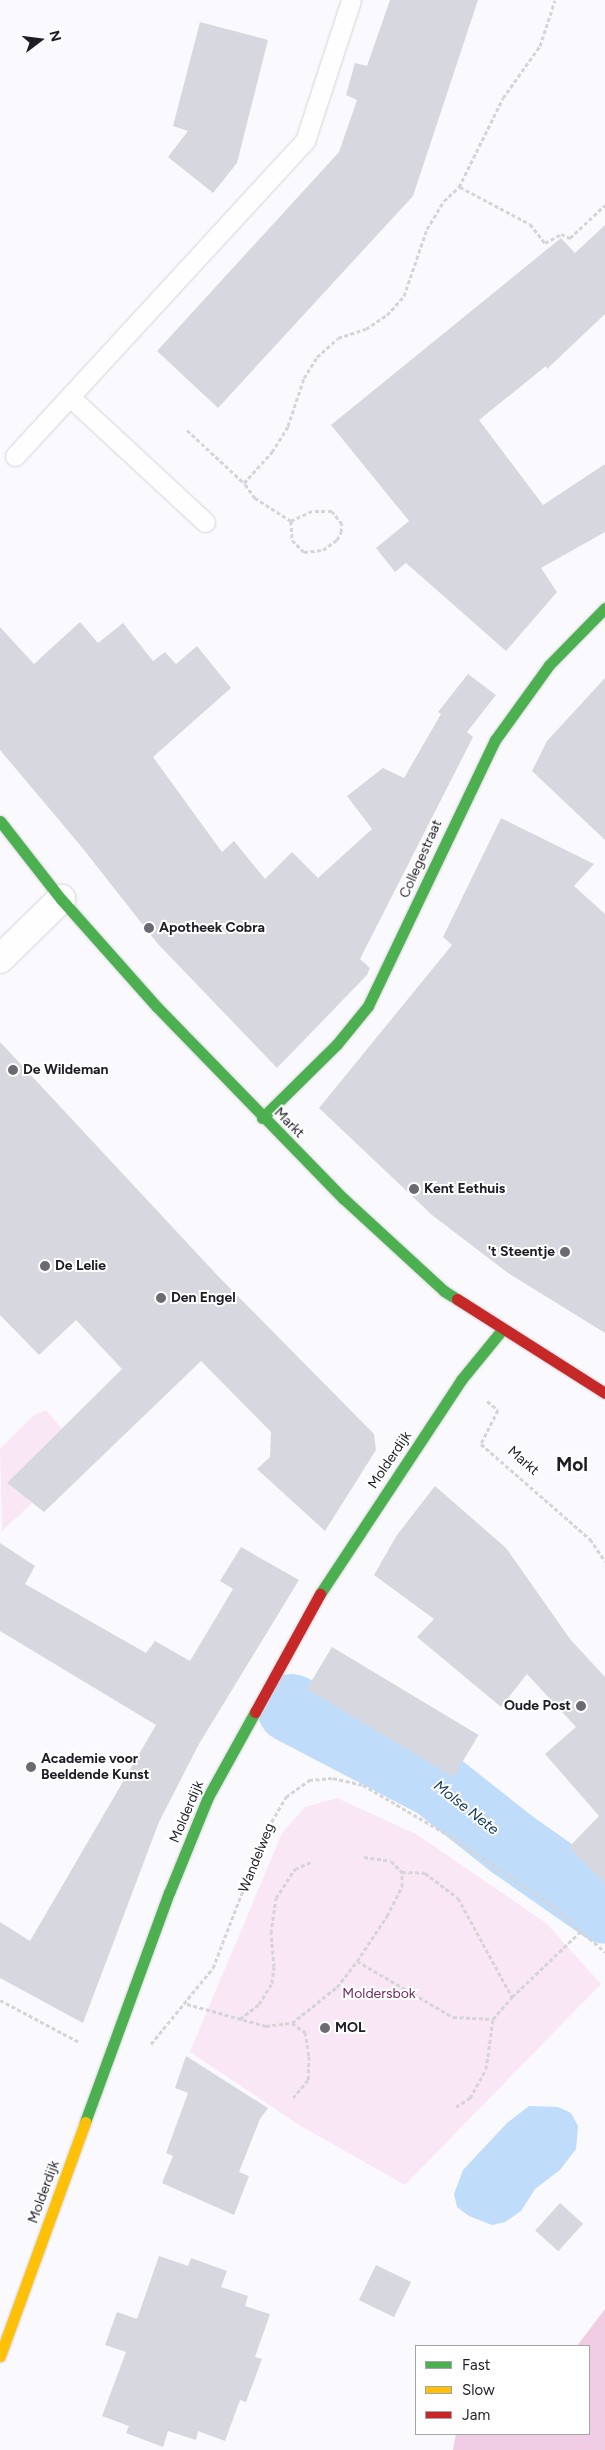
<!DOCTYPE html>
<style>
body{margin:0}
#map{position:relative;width:605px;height:2450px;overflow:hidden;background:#faf9fd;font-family:Figtree,sans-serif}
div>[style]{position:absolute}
.green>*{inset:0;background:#fae7f5}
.forest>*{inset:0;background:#f0cce5}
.water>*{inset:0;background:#c0dcfb}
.river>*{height:69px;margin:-34.5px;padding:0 34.5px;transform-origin:34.5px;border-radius:34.5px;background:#c0dcfb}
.building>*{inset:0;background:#d7d8df;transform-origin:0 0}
.path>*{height:3px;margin-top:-1.5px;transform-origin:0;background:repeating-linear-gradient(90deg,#d5d4d6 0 4px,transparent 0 6.5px)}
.roads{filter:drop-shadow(0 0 1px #d4d3da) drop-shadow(0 0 1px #d4d3da)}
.lane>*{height:19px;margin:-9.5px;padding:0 9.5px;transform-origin:9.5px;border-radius:9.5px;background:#fefeff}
.street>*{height:28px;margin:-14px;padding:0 14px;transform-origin:14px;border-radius:14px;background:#fefeff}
.fast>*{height:11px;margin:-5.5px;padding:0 5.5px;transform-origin:5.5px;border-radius:5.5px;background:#4caf50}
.slow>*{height:11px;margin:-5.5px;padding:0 5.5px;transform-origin:5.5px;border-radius:5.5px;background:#ffc107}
.jam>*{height:11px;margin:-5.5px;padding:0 5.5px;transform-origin:5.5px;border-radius:5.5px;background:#c62828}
.dots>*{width:14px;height:14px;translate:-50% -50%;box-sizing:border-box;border:2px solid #fff;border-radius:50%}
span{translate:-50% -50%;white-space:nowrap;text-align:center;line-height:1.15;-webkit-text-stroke:4px #fff;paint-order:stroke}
.street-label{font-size:14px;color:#1e1c26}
.poi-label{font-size:14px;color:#1e1c26;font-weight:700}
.left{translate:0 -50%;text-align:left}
.right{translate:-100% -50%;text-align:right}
.park-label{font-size:14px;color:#72295e}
.water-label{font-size:15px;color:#113657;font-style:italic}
.district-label{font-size:19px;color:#1e1c26;font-weight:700}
.legend{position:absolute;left:415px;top:2345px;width:175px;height:90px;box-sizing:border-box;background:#fff;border:1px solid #a5a4a8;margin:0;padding:6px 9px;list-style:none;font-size:15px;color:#1e1c26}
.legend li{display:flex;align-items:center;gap:10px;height:25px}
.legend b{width:25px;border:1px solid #a5a4a8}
.north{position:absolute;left:15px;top:15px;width:50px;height:50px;-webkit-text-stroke:4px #fff;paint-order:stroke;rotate:75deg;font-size:14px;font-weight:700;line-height:20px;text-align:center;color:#1e1c26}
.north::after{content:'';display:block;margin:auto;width:18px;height:22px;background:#1e1c26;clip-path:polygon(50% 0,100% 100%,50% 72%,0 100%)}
</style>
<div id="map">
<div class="green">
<i style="clip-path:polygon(46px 1410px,62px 1429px,8px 1484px,32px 1503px,2px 1531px,0 1449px,34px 1415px)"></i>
<i style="clip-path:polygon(337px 1798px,416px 1834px,546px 1923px,601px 1984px,405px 2185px,299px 2125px,190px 2052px,282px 1833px,305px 1807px)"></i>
</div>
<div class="forest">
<i style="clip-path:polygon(605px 2309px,605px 2450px,453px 2450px,456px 2434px,589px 2434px,589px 2346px,577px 2346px)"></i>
</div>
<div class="water">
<i style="clip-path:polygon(529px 2106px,558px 2107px,571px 2113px,578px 2126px,576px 2149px,560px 2170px,535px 2189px,521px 2211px,505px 2222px,492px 2225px,469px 2216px,457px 2207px,454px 2194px,463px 2170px,507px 2123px)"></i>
</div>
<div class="river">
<i style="left:291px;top:1708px;width:162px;rotate:27.5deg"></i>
<i style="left:435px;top:1783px;width:98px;rotate:38.4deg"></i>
<i style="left:512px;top:1844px;width:113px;rotate:35deg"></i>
</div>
<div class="building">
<i style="clip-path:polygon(390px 0,478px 0,413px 196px,218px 408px,157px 351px,339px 152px,357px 100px,346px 95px,355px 63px,367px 66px)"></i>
<i style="clip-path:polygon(200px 22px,268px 40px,237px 163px,213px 193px,168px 157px,188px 131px,173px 126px)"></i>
<i style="clip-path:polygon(605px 225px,605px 314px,547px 369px,546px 366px,479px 420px,543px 505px,605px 464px,605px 532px,541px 568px,557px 592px,506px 651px,406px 563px,395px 572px,376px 548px,409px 521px,331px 425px,561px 238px,575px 253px)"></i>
<i style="clip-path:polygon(80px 622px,98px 643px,123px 623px,153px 661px,165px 652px,176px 664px,197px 646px,231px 688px,153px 757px,222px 852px,234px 841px,265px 879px,292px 852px,318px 878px,372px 829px,347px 796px,383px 768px,404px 778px,441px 714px,438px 712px,468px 674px,496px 695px,467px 732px,473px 737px,360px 959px,370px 968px,367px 975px,277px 1068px,158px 944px,80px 845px,0 750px,0 627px,34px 664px)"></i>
<i style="clip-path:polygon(605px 678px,605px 840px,532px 771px,547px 741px)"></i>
<i style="clip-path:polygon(501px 818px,594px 864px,574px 886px,605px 914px,605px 1333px,508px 1273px,432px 1215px,319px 1108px,452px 945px,443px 937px)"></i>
<i style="clip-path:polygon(0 1042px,218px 1276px,374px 1434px,376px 1450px,325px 1531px,257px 1469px,270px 1457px,271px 1432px,201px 1361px,44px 1512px,7px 1483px,122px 1369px,76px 1320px,39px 1355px,0 1315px)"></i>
<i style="clip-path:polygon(435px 1486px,506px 1548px,570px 1639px,605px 1677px,605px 1883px,569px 1847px,599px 1816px,545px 1754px,576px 1727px,527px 1674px,501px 1707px,417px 1637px,434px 1619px,374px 1575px,397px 1535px)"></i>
<i style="clip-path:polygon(0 1543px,35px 1566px,25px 1584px,146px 1653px,155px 1641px,190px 1661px,233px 1589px,220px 1581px,241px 1547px,299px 1580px,199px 1744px,159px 1822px,83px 2023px,0 1978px,0 1922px,30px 1941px,156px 1725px,0 1631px)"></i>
<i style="left:332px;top:1647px;width:171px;height:49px;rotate:31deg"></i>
<i style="clip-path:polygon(186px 2056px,268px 2108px,260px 2119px,239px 2172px,249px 2176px,234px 2215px,162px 2183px,173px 2156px,166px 2153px,188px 2093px,175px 2088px)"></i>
<i style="left:560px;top:2203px;width:31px;height:37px;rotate:42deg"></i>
<i style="clip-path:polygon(159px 2256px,188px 2266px,191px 2258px,227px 2271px,221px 2287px,248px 2296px,245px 2306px,270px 2314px,255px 2357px,262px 2359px,246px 2402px,240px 2400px,225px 2441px,198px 2431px,196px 2440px,168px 2431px,163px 2447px,126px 2433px,129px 2426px,102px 2416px,126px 2352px,105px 2345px,117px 2312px,137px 2319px)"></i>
<i style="left:376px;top:2265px;width:39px;height:39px;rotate:26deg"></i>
</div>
<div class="path">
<i style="left:460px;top:187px;width:79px;rotate:27.9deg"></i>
<i style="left:530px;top:224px;width:24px;rotate:52deg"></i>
<i style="left:545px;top:243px;width:18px;rotate:-29deg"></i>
<i style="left:561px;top:234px;width:10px;rotate:24deg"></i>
<i style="left:570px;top:238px;width:48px;rotate:-43.3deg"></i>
<i style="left:187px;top:430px;width:78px;rotate:42.9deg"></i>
<i style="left:291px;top:521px;width:19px;rotate:87deg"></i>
<i style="left:292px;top:540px;width:17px;rotate:45deg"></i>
<i style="left:304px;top:552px;width:19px;rotate:-6deg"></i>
<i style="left:323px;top:550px;width:17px;rotate:-36deg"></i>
<i style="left:337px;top:540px;width:9px;rotate:-63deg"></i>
<i style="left:341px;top:532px;width:8px;rotate:-83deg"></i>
<i style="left:342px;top:524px;width:16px;rotate:-128deg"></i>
<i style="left:332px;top:511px;width:20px;rotate:180deg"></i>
<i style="left:312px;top:511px;width:23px;rotate:155deg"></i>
<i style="left:291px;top:521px;width:43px;rotate:-147.4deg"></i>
<i style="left:255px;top:498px;width:19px;rotate:-126deg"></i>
<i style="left:244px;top:483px;width:42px;rotate:-47.9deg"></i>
<i style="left:272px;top:452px;width:31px;rotate:-58deg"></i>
<i style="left:288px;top:426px;width:51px;rotate:-71.6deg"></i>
<i style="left:304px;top:378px;width:25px;rotate:-58deg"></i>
<i style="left:317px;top:357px;width:28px;rotate:-42deg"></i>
<i style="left:338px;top:338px;width:29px;rotate:-18deg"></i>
<i style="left:366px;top:329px;width:25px;rotate:-34deg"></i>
<i style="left:387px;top:315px;width:25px;rotate:-48deg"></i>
<i style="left:404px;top:296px;width:71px;rotate:-71.1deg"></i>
<i style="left:427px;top:229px;width:33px;rotate:-59deg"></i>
<i style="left:444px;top:201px;width:21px;rotate:-43deg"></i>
<i style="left:459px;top:187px;width:99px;rotate:-63.7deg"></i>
<i style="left:503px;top:98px;width:64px;rotate:-54.6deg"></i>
<i style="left:540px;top:46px;width:48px;rotate:-71.9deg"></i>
<i style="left:487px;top:1401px;width:14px;rotate:39deg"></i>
<i style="left:498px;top:1410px;width:38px;rotate:117deg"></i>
<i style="left:481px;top:1444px;width:145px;rotate:41.1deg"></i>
<i style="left:590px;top:1539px;width:27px;rotate:56deg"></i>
<i style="left:364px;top:1857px;width:27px;rotate:8deg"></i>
<i style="left:391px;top:1861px;width:16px;rotate:45deg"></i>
<i style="left:357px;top:1961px;width:111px;rotate:30.3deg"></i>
<i style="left:453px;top:2017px;width:40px;rotate:2.9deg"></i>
<i style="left:493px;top:2019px;width:29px;rotate:-49deg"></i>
<i style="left:0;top:2000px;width:89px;rotate:28deg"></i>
<i style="left:187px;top:2004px;width:82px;rotate:15.6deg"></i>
<i style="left:266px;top:2026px;width:26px;rotate:-7deg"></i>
<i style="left:292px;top:2023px;width:58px;rotate:-38.7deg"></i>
<i style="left:337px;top:1987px;width:33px;rotate:-52deg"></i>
<i style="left:357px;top:1961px;width:54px;rotate:-56.3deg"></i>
<i style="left:387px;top:1916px;width:34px;rotate:-63deg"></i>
<i style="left:402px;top:1886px;width:14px;rotate:-90deg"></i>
<i style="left:402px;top:1872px;width:23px;rotate:2deg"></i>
<i style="left:425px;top:1873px;width:41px;rotate:37.1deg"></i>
<i style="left:458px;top:1898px;width:113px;rotate:61.4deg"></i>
<i style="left:512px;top:1997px;width:95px;rotate:-43.7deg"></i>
<i style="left:240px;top:2019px;width:24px;rotate:-38deg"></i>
<i style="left:259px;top:2004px;width:25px;rotate:-58deg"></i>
<i style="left:272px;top:1983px;width:16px;rotate:-83deg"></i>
<i style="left:274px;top:1967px;width:34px;rotate:-95deg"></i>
<i style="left:271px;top:1933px;width:35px;rotate:-82deg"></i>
<i style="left:276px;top:1898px;width:35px;rotate:-57deg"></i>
<i style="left:295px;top:1869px;width:17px;rotate:-24deg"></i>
<i style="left:292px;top:2023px;width:16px;rotate:35deg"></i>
<i style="left:305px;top:2032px;width:24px;rotate:81deg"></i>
<i style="left:309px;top:2056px;width:24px;rotate:92deg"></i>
<i style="left:308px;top:2080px;width:23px;rotate:130deg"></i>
<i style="left:151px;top:2044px;width:98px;rotate:-50.8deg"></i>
<i style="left:213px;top:1968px;width:145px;rotate:-68.9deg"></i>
<i style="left:265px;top:1833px;width:42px;rotate:-59.7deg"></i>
<i style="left:286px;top:1797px;width:29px;rotate:-36deg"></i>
<i style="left:309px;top:1780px;width:24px;rotate:-5deg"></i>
<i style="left:333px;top:1778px;width:31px;rotate:13deg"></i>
<i style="left:363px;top:1785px;width:107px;rotate:30.4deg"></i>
<i style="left:455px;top:1839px;width:115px;rotate:34.4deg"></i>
<i style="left:550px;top:1904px;width:73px;rotate:41.1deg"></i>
<i style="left:456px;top:2107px;width:17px;rotate:-33deg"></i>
<i style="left:470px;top:2098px;width:33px;rotate:-61deg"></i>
<i style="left:486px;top:2069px;width:50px;rotate:-82deg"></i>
</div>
<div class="roads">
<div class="lane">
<i style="left:70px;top:397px;width:184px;rotate:42.8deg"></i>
<i style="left:15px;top:456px;width:428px;rotate:-47.4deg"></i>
<i style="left:305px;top:141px;width:148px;rotate:-71.9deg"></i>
</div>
<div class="street">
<i style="left:0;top:959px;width:86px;rotate:-44.5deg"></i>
</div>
<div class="fast">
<i style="left:0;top:821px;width:99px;rotate:52deg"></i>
<i style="left:61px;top:899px;width:144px;rotate:48.4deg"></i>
<i style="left:157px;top:1007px;width:268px;rotate:45.8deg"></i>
<i style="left:344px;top:1199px;width:136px;rotate:42.6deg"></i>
<i style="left:444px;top:1291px;width:15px;rotate:32deg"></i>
<i style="left:262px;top:1118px;width:105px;rotate:-44.6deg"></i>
<i style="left:337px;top:1044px;width:49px;rotate:-50.8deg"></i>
<i style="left:368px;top:1006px;width:295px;rotate:-64.5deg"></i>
<i style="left:495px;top:740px;width:92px;rotate:-54.2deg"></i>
<i style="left:549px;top:665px;width:80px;rotate:-45.5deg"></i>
<i style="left:320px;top:1594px;width:256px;rotate:-56.6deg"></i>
<i style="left:461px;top:1380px;width:63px;rotate:-50.8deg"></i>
<i style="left:85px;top:2122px;width:244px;rotate:-69.9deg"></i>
<i style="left:169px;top:1893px;width:104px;rotate:-67.9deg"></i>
<i style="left:208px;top:1797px;width:97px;rotate:-61.1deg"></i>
</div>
<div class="slow">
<i style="left:0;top:2356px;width:249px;rotate:-70deg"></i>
</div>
<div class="jam">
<i style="left:457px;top:1299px;width:175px;rotate:32.4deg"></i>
<i style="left:255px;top:1712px;width:135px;rotate:-61.2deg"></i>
</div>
</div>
<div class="dots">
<i style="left:149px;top:928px;background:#6b6971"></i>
<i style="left:13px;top:1070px;background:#6b6971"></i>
<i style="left:414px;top:1189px;background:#6b6971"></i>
<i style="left:565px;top:1252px;background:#6b6971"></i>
<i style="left:45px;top:1266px;background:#6b6971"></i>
<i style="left:161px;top:1298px;background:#6b6971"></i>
<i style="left:581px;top:1706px;background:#6b6971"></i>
<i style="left:31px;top:1767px;background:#6b6971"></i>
<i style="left:325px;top:2028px;background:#6b6971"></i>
</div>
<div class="street-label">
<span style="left:421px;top:859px;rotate:-66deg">Collegestraat</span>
<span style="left:289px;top:1123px;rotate:45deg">Markt</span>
<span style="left:390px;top:1460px;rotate:-56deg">Molderdijk</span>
<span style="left:523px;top:1461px;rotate:41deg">Markt</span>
<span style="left:187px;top:1812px;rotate:-67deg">Molderdijk</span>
<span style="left:257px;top:1858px;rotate:-68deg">Wandelweg</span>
<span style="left:44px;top:2192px;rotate:-70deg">Molderdijk</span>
</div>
<div class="poi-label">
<span class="left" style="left:159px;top:928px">Apotheek Cobra</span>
<span class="left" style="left:23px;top:1070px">De Wildeman</span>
<span class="left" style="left:424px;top:1189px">Kent Eethuis</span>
<span class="right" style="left:555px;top:1252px">'t Steentje</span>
<span class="left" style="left:55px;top:1266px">De Lelie</span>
<span class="left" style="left:171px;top:1298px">Den Engel</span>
<span class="right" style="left:571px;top:1706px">Oude Post</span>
<span class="left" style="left:41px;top:1767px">Academie voor<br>Beeldende Kunst</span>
<span class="left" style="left:335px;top:2028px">MOL</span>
</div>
<div class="park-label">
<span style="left:379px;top:1994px">Moldersbok</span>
</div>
<div class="water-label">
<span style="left:466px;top:1808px;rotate:38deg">Molse Nete</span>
</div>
<div class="district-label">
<span style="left:572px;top:1465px">Mol</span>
</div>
<ul class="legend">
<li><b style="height:6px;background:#4caf50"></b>Fast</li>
<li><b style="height:6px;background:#ffc107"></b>Slow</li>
<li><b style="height:6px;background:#c62828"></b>Jam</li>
</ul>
<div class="north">N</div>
</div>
